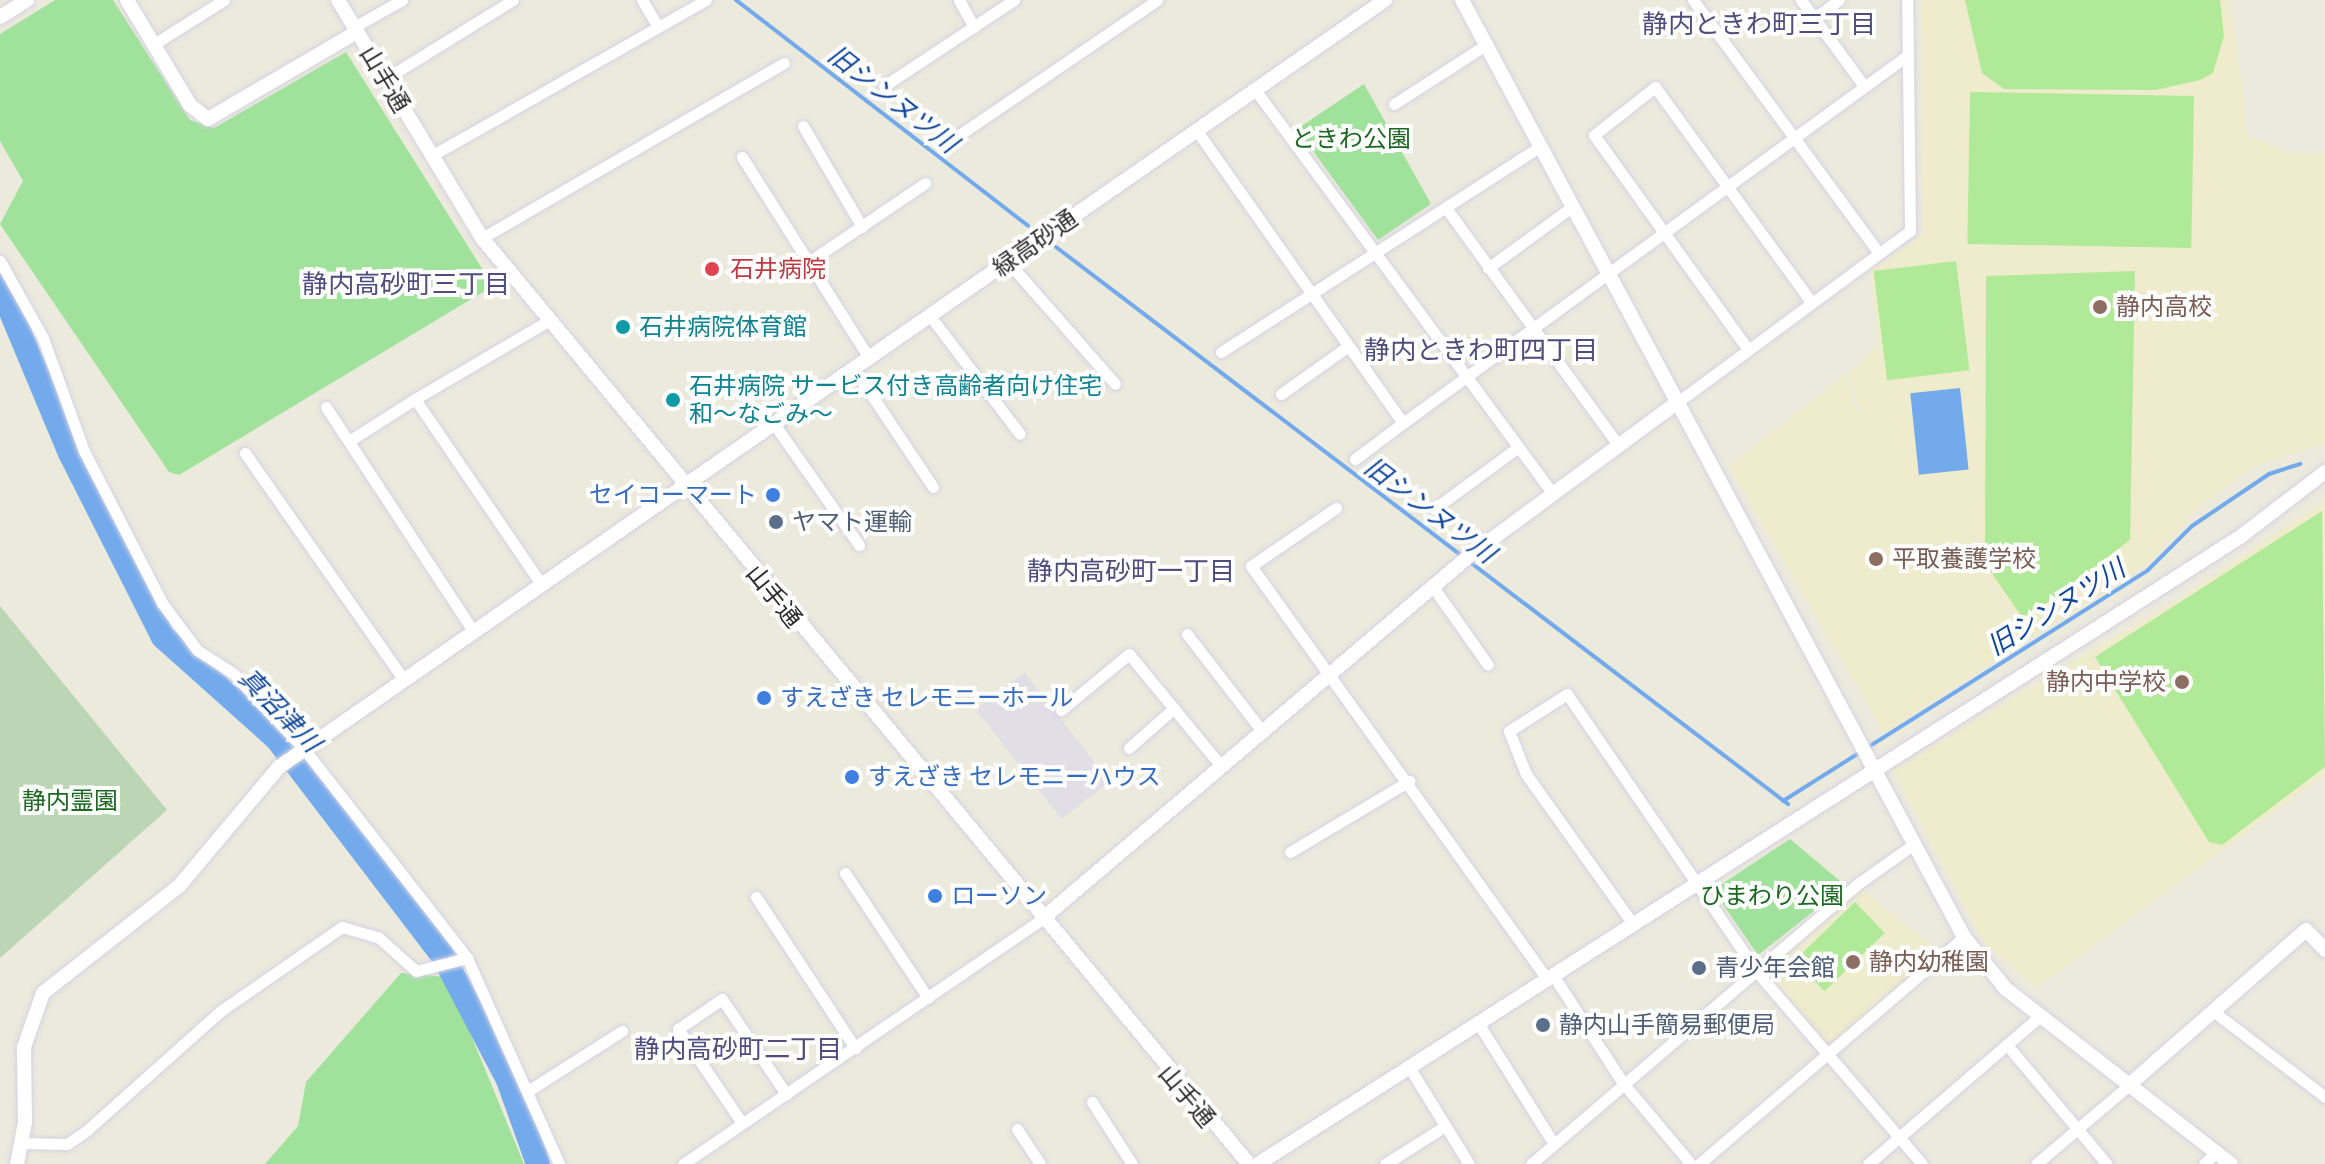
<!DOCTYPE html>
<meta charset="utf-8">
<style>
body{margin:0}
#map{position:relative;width:2325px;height:1164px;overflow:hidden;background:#eceadd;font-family:"Titillium Web","Noto Sans JP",sans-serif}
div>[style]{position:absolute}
.industrial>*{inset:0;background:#e2dee5;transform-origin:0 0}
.education>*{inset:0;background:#eeeccd}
.green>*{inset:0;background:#a0e29b}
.cemetery>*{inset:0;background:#bcd6b5}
.pitch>*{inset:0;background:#b0e997;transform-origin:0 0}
.water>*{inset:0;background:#73aaec;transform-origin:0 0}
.stream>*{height:4px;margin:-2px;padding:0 2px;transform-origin:2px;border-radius:2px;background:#73aaec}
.river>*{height:24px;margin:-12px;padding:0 12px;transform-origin:12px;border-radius:12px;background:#73aaec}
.roads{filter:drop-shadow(0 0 2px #d4d2e3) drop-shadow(0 0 2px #d4d2e3)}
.minor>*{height:11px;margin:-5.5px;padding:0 5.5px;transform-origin:5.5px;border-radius:5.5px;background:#fff}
.tertiary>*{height:14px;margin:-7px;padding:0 7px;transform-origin:7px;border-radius:7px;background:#fff}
.dots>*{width:22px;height:22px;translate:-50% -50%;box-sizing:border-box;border:4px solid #fff;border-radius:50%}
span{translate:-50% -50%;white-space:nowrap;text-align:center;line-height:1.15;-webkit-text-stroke:8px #fff;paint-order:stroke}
.street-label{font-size:24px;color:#2b2b2b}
.park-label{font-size:24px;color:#1c6721}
.health-label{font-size:24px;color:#be3a42}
.left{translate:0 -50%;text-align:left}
.education-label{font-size:24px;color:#785e54}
.right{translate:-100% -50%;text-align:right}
.culture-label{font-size:24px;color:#0d838f}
.shop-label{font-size:24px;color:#366cbe}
.service-label{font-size:24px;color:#4e5e75}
.neighbourhood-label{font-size:26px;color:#504c7b}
.water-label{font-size:26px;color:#104599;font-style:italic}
</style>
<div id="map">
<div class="industrial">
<i style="left:1024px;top:672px;width:139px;height:61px;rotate:52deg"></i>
</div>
<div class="education">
<i style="clip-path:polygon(1922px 0,2231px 0,2248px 136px,2290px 153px,2325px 153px,2325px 444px,2255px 466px,2195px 511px,2149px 563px,2029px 639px,1960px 544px,2027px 640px,1884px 733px,1729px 466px,1846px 374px,1854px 403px,1863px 419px,1848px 374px,1878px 344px,1870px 270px,1923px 235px)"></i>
<i style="clip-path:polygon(2325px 500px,2325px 775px,2037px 988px,1985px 944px,1893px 770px,2186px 594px)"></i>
<i style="clip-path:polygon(1860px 888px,1941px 952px,1829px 1047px,1765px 971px)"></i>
</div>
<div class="green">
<i style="clip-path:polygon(55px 0,113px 0,190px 120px,214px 128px,346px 52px,493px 286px,179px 475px,169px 472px,0 224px,23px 181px,0 141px,0 34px)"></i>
<i style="clip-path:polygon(1364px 84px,1431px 204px,1378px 240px,1297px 129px)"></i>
<i style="clip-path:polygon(1790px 839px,1846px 886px,1758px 955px,1713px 890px)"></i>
<i style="clip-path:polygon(401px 973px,447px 977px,524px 1164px,265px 1164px,298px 1126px,306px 1082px)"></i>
</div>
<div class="cemetery">
<i style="clip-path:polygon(0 606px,167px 810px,0 958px)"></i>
</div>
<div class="pitch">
<i style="clip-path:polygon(1965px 0,2220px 0,2224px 36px,2213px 73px,2200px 80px,2155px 90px,2004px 89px,1982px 73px)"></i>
<i style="left:1970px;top:92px;width:224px;height:152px;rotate:1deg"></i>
<i style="left:1956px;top:261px;width:110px;height:83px;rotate:83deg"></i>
<i style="clip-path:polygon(2135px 271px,2130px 540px,2024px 620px,1985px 563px,1986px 276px)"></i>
<i style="clip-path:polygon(2322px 511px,2325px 767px,2222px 845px,2209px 842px,2095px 657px)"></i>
<i style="left:1855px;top:902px;width:43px;height:84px;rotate:46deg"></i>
</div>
<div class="water">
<i style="left:1960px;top:388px;width:82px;height:50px;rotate:84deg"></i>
</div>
<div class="stream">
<i style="left:736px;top:0;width:369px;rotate:37.7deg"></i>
<i style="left:1056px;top:247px;width:920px;rotate:37.27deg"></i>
<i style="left:1783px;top:801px;width:432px;rotate:-32.3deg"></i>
<i style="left:2148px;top:570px;width:62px;rotate:-45deg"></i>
<i style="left:2192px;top:526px;width:93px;rotate:-34deg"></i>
<i style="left:2269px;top:474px;width:33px;rotate:-18deg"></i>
</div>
<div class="river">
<i style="left:0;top:286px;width:181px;rotate:67.3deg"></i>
<i style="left:70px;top:453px;width:206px;rotate:63.2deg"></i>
<i style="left:163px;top:637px;width:153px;rotate:41.8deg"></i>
<i style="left:277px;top:739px;width:273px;rotate:52.6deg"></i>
<i style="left:443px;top:956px;width:140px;rotate:62.3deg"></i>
<i style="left:508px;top:1080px;width:89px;rotate:70.3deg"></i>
</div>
<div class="roads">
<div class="minor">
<i style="left:642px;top:0;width:31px;rotate:59deg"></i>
<i style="left:959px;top:0;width:31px;rotate:61deg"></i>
<i style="left:1693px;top:0;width:313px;rotate:53.7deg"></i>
<i style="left:1801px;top:0;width:107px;rotate:53.8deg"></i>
<i style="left:1815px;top:18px;width:30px;rotate:-37deg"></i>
<i style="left:354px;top:27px;width:55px;rotate:-29.4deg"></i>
<i style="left:154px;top:44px;width:83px;rotate:-32.2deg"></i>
<i style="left:385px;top:79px;width:150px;rotate:-31.7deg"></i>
<i style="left:884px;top:86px;width:156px;rotate:-33.5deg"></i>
<i style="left:1256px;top:91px;width:501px;rotate:53.61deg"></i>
<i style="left:1394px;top:104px;width:111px;rotate:-32.8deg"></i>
<i style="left:803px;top:126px;width:117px;rotate:59.7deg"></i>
<i style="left:1197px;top:131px;width:357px;rotate:54.8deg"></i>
<i style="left:1403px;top:423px;width:625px;rotate:-36.08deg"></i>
<i style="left:949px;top:142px;width:252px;rotate:-34.3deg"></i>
<i style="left:431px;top:156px;width:316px;rotate:-29.6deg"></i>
<i style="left:742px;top:157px;width:238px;rotate:57.7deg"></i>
<i style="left:1446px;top:208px;width:293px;rotate:54deg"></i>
<i style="left:482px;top:238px;width:349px;rotate:-30.1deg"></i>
<i style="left:0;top:261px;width:88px;rotate:60.8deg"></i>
<i style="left:43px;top:338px;width:120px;rotate:70.1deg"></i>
<i style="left:84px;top:451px;width:171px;rotate:62.8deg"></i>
<i style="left:162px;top:603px;width:59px;rotate:53.3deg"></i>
<i style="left:197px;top:650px;width:44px;rotate:33deg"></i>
<i style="left:234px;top:674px;width:103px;rotate:47deg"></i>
<i style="left:304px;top:749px;width:265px;rotate:52deg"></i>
<i style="left:467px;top:958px;width:226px;rotate:65.9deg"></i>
<i style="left:810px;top:261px;width:139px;rotate:-34.1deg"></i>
<i style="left:1008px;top:262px;width:162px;rotate:48.7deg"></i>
<i style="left:1488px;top:268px;width:105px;rotate:-36.1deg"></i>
<i style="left:930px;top:316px;width:148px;rotate:52.7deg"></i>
<i style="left:1747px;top:348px;width:262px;rotate:-125.7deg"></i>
<i style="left:1594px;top:135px;width:78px;rotate:-38.2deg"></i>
<i style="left:1655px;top:87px;width:266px;rotate:54deg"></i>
<i style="left:1221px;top:352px;width:381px;rotate:-32.8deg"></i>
<i style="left:854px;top:369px;width:142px;rotate:56.2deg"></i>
<i style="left:1281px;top:394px;width:81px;rotate:-35.5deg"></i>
<i style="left:415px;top:399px;width:154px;rotate:-30.4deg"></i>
<i style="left:1679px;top:401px;width:287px;rotate:-36.4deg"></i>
<i style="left:1910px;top:231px;width:231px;rotate:-90.7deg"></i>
<i style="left:326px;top:407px;width:268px;rotate:56.7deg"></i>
<i style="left:774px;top:424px;width:148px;rotate:54.9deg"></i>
<i style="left:349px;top:441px;width:78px;rotate:-32.5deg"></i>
<i style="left:415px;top:399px;width:225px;rotate:55.7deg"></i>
<i style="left:245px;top:453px;width:277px;rotate:55deg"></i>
<i style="left:1355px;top:459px;width:60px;rotate:-36.9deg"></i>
<i style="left:1336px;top:508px;width:103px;rotate:145.7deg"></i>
<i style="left:1251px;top:566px;width:508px;rotate:54.37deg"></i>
<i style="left:1434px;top:509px;width:103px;rotate:-36.3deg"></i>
<i style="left:1433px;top:587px;width:95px;rotate:54.8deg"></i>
<i style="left:1187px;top:634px;width:123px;rotate:52.3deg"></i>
<i style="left:1061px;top:710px;width:88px;rotate:-39.5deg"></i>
<i style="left:1129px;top:654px;width:145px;rotate:50.6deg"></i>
<i style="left:1129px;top:748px;width:60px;rotate:-41.6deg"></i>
<i style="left:1290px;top:852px;width:139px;rotate:-30.8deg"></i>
<i style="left:845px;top:873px;width:150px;rotate:56.4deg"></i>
<i style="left:756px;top:897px;width:181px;rotate:56.7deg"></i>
<i style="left:1633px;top:924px;width:184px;rotate:-125.5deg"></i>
<i style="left:1526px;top:774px;width:46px;rotate:-111.6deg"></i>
<i style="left:1509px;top:731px;width:69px;rotate:-32.5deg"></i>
<i style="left:1567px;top:694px;width:337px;rotate:55.6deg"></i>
<i style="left:1757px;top:972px;width:253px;rotate:49.3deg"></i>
<i style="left:1553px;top:975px;width:129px;rotate:57.1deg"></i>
<i style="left:1623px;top:1083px;width:106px;rotate:50deg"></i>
<i style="left:2213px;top:1011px;width:141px;rotate:37.5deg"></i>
<i style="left:1478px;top:1023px;width:143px;rotate:57.9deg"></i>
<i style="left:2007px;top:1045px;width:155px;rotate:50deg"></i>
<i style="left:1409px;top:1067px;width:114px;rotate:58.3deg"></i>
<i style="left:531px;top:1089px;width:108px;rotate:-32.5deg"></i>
<i style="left:1092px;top:1102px;width:74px;rotate:57.2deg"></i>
<i style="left:742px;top:1123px;width:114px;rotate:-124.2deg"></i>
<i style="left:678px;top:1029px;width:53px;rotate:-34.3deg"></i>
<i style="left:722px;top:999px;width:115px;rotate:56deg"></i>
<i style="left:1017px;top:1129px;width:42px;rotate:56.7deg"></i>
<i style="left:22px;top:1143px;width:45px;rotate:1.3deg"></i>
<i style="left:67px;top:1144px;width:23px;rotate:-34deg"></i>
<i style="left:86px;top:1131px;width:182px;rotate:-41.7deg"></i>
<i style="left:222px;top:1010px;width:146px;rotate:-34.7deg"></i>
<i style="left:342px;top:927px;width:37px;rotate:16deg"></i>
<i style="left:378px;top:937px;width:51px;rotate:41.8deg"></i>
<i style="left:416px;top:971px;width:53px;rotate:-14.3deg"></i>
<i style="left:683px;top:1164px;width:433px;rotate:-34.3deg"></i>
<i style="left:1385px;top:1164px;width:71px;rotate:-32.3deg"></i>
<i style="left:1531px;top:1164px;width:432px;rotate:-40.6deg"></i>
<i style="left:1859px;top:883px;width:67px;rotate:-35.3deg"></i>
<i style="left:1699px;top:1164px;width:349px;rotate:-40.6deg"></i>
<i style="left:1868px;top:1164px;width:227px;rotate:-40.7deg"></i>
<i style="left:2036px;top:1164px;width:122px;rotate:-40.3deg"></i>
<i style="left:2204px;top:1164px;width:17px;rotate:-45deg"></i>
</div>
<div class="tertiary">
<i style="left:127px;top:0;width:122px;rotate:59deg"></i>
<i style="left:190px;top:105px;width:23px;rotate:38deg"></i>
<i style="left:208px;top:119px;width:173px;rotate:-30.3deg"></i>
<i style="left:338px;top:0;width:278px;rotate:58.8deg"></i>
<i style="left:482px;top:238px;width:1202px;rotate:50.37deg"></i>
<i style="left:1462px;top:0;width:1063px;rotate:61.82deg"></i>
<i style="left:1964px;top:937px;width:67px;rotate:51.1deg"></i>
<i style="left:2006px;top:989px;width:285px;rotate:37.9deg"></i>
<i style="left:0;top:17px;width:32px;rotate:-32deg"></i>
<i style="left:1041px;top:920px;width:562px;rotate:-40.38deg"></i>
<i style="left:1469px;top:556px;width:261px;rotate:-36.4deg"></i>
<i style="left:2129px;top:1085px;width:235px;rotate:-41.2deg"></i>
<i style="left:2306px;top:930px;width:28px;rotate:46deg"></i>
<i style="left:17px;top:1164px;width:43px;rotate:-79.2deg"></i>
<i style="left:25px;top:1122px;width:75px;rotate:-90.8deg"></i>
<i style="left:24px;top:1047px;width:57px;rotate:-70.6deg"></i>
<i style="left:43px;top:993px;width:174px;rotate:-38.2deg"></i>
<i style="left:180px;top:885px;width:154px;rotate:-50deg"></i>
<i style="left:279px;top:767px;width:1346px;rotate:-34.74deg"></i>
<i style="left:1258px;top:1164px;width:1165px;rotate:-32.56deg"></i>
<i style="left:2240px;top:537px;width:107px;rotate:-37.4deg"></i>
</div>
</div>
<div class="dots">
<i style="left:712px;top:269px;background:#e0444e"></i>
<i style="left:2100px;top:307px;background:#8d6e63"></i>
<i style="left:623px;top:327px;background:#0f9aa8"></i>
<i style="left:673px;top:400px;background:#0f9aa8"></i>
<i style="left:773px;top:495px;background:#3f7fe0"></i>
<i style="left:776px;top:522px;background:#5c6f8a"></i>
<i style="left:1876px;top:559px;background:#8d6e63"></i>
<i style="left:2182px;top:682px;background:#8d6e63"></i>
<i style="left:764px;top:698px;background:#3f7fe0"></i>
<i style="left:852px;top:777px;background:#3f7fe0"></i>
<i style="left:935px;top:896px;background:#3f7fe0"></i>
<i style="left:1853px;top:962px;background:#8d6e63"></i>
<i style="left:1699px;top:968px;background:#5c6f8a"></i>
<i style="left:1543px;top:1025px;background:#5c6f8a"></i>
</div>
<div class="street-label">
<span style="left:385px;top:79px;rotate:59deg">山手通</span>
<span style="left:1035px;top:243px;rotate:-35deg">緑高砂通</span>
<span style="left:774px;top:596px;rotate:51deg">山手通</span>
<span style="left:1187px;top:1096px;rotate:50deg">山手通</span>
</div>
<div class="park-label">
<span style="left:1351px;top:139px">ときわ公園</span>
<span style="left:70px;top:801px">静内霊園</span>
<span style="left:1772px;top:896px">ひまわり公園</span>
</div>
<div class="health-label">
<span class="left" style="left:730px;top:269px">石井病院</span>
</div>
<div class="education-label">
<span class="left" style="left:2116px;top:307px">静内高校</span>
<span class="left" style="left:1892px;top:559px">平取養護学校</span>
<span class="right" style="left:2166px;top:682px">静内中学校</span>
<span class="left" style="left:1869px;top:962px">静内幼稚園</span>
</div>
<div class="culture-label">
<span class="left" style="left:639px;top:327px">石井病院体育館</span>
<span class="left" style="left:689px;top:400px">石井病院 サービス付き高齢者向け住宅<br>和～なごみ～</span>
</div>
<div class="shop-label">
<span class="right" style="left:757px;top:495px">セイコーマート</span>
<span class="left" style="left:780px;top:698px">すえざき セレモニーホール</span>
<span class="left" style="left:868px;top:777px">すえざき セレモニーハウス</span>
<span class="left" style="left:951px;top:896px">ローソン</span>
</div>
<div class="service-label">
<span class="left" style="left:792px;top:522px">ヤマト運輸</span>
<span class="left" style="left:1715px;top:968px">青少年会館</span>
<span class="left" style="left:1559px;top:1025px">静内山手簡易郵便局</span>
</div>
<div class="neighbourhood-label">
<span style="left:1759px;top:24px">静内ときわ町三丁目</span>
<span style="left:406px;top:284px">静内高砂町三丁目</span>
<span style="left:1481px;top:350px">静内ときわ町四丁目</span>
<span style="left:1131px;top:571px">静内高砂町一丁目</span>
<span style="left:738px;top:1049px">静内高砂町二丁目</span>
</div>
<div class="water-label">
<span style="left:893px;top:99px;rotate:38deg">旧シンヌツ川</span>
<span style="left:1430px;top:510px;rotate:37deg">旧シンヌツ川</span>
<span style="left:2056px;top:607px;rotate:-32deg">旧シンヌツ川</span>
<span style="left:280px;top:710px;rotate:46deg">真沼津川</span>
</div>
</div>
